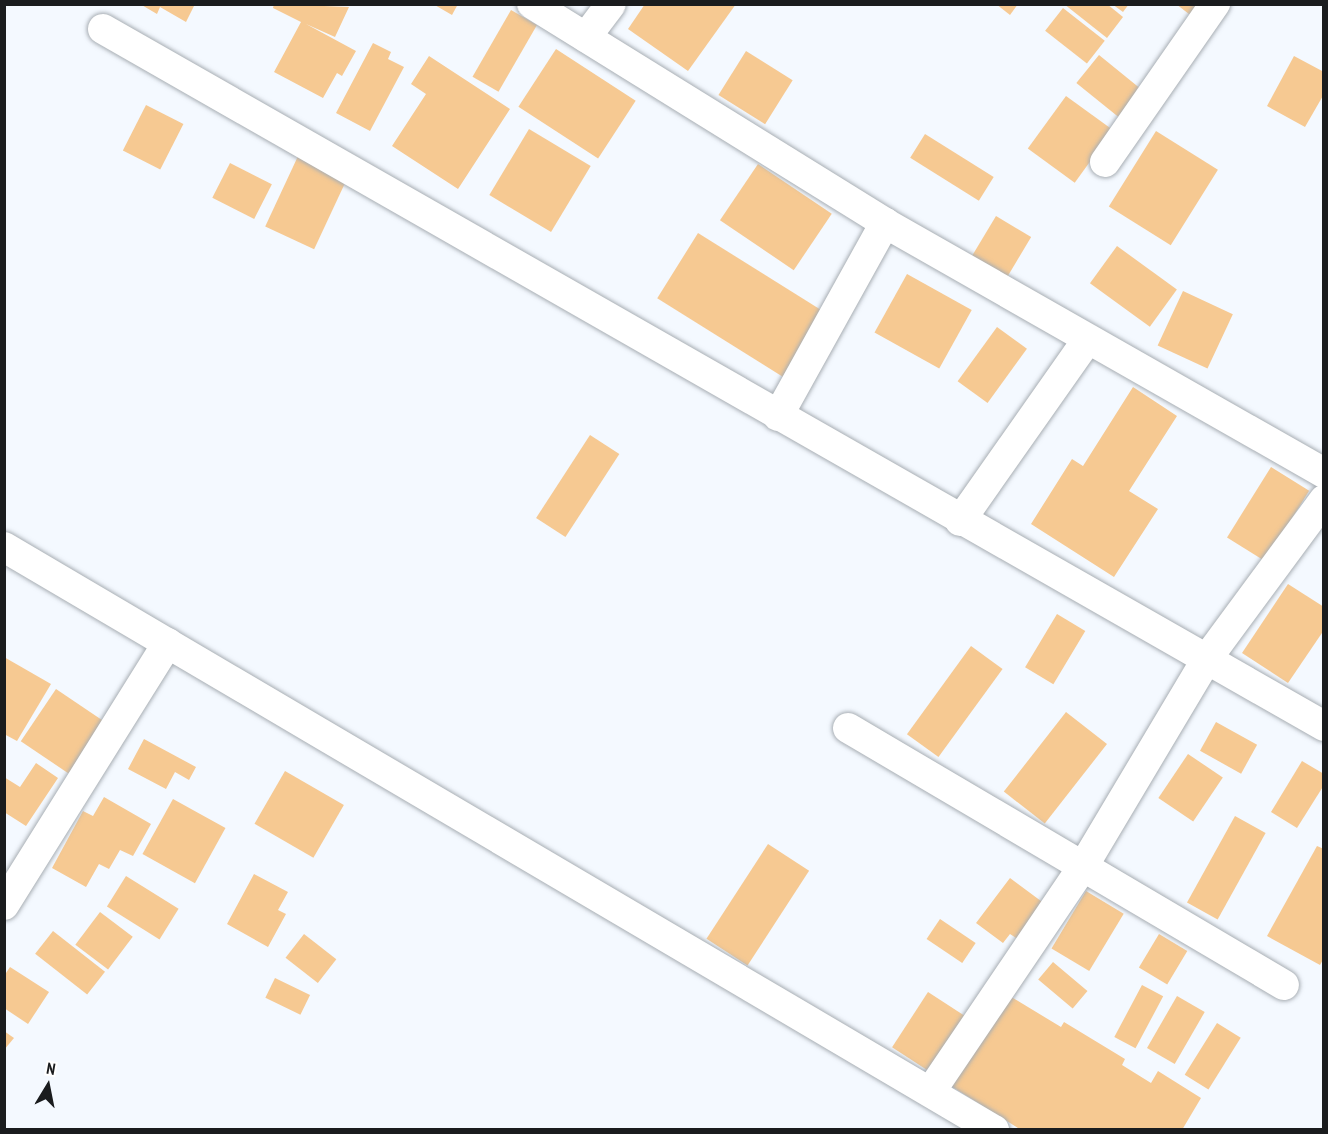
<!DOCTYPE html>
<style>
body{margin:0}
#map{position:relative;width:1328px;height:1134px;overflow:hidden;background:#f4f9ff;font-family:"PT Sans Narrow",sans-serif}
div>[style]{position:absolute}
.building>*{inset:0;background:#f6c992;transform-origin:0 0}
.roads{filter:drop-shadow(0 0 2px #a8aeb4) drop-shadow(0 0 2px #a8aeb4)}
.minor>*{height:30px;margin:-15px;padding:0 15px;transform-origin:15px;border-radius:15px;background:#fff}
span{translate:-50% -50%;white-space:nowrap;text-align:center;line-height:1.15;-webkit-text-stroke:4.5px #fff;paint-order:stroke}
.frame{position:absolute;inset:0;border:6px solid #1a1c1e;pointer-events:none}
.north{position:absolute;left:18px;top:1056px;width:60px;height:60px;-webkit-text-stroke:4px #fff;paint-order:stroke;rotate:10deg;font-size:16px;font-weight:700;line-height:24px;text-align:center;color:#1a1c1e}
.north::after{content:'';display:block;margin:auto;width:21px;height:27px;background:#1a1c1e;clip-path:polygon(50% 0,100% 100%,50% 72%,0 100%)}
</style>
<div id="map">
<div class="building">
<i style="clip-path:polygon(140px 4px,195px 4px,186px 22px,160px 7px,157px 14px)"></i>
<i style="clip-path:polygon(274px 4px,349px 7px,335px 37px,306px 24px,356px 51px,342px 76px,337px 73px,323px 98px,274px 72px,301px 22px,273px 8px)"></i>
<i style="clip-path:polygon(433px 4px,458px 4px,452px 15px)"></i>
<i style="clip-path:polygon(645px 4px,736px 4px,688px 71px,628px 29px)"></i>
<i style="clip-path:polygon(996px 4px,1018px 4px,1010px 15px)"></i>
<i style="clip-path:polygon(1064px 4px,1107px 4px,1123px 17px,1107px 38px)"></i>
<i style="clip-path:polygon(1112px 4px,1129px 4px,1123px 12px)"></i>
<i style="clip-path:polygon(1176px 4px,1211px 4px,1198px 21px)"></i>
<i style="left:1063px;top:8px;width:53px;height:29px;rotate:38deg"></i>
<i style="left:511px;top:10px;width:30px;height:77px;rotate:30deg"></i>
<i style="clip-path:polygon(373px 43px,391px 52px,388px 59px,404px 67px,370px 131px,336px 113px)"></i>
<i style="left:556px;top:49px;width:95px;height:69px;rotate:33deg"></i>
<i style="left:746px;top:51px;width:55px;height:52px;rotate:32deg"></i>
<i style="left:1099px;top:55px;width:63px;height:36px;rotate:39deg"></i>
<i style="clip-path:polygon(429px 56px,510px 109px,458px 189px,392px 146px,426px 94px,411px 84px)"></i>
<i style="clip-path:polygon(1294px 56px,1324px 72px,1324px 94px,1305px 127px,1267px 106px)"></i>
<i style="left:1066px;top:96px;width:58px;height:65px;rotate:36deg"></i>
<i style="left:146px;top:105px;width:42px;height:51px;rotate:27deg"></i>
<i style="left:529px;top:129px;width:72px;height:77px;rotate:31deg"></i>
<i style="left:1156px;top:131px;width:73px;height:89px;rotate:32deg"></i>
<i style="left:925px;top:134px;width:81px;height:28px;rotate:32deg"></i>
<i style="left:299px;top:154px;width:54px;height:80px;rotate:25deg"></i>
<i style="left:230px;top:163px;width:47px;height:39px;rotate:27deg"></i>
<i style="left:758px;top:164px;width:89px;height:68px;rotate:34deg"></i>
<i style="left:996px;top:216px;width:41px;height:47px;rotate:31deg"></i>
<i style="left:698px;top:233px;width:148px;height:77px;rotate:32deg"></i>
<i style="left:1117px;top:246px;width:74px;height:46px;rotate:36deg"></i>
<i style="left:907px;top:274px;width:74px;height:67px;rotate:29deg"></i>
<i style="left:1183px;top:291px;width:55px;height:60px;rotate:25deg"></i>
<i style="left:997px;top:327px;width:37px;height:67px;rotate:36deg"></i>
<i style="clip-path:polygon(1133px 387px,1177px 416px,1129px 491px,1158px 509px,1114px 577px,1031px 524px,1072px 459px,1083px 466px)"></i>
<i style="left:590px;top:435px;width:35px;height:99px;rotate:33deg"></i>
<i style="left:1271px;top:467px;width:45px;height:83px;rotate:32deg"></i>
<i style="clip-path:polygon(1288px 584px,1324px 607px,1324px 630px,1288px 683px,1242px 653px)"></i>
<i style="left:1057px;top:614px;width:33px;height:62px;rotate:31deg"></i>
<i style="left:971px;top:646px;width:39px;height:109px;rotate:36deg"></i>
<i style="clip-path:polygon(4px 657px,51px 684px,17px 741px,4px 734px)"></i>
<i style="left:56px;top:689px;width:63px;height:63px;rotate:34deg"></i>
<i style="left:1066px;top:712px;width:52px;height:101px;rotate:38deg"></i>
<i style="left:1216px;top:722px;width:47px;height:33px;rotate:29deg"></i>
<i style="clip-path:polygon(144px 739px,196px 767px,189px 780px,175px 772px,166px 789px,128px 769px)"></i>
<i style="left:1188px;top:754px;width:42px;height:53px;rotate:34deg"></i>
<i style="clip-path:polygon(1302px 761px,1324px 774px,1324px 785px,1297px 828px,1271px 812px)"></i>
<i style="clip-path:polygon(36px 763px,58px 778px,26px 826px,4px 812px,4px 777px,20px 787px)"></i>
<i style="left:285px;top:771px;width:68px;height:61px;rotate:30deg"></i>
<i style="clip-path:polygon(104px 797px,151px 824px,133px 856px,120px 850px,109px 869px,99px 864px,86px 887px,52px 868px,83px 811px,93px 816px)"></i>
<i style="left:173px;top:799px;width:60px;height:63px;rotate:29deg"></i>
<i style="left:1235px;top:816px;width:35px;height:99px;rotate:29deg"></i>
<i style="left:768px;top:844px;width:49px;height:113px;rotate:33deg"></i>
<i style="clip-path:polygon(1317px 846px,1324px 849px,1324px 958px,1320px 965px,1267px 936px)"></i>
<i style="clip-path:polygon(254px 874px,288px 892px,278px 910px,286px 914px,268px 947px,227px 924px)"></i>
<i style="left:126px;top:876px;width:62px;height:36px;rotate:32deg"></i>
<i style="clip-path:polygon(1010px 878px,1045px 904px,1019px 940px,1010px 934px,1003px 943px,976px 923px)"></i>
<i style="left:1086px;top:891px;width:44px;height:67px;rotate:31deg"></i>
<i style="left:100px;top:912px;width:41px;height:41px;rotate:37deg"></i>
<i style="left:940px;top:919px;width:43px;height:24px;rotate:34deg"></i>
<i style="left:53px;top:931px;width:66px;height:29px;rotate:38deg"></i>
<i style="left:304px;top:934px;width:41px;height:30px;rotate:38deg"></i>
<i style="left:1159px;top:934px;width:33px;height:39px;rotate:31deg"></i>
<i style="left:1053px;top:962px;width:45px;height:23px;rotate:40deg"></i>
<i style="clip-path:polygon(10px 967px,49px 992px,28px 1024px,4px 1008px,4px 976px)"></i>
<i style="left:275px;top:978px;width:39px;height:22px;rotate:26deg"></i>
<i style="left:1142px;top:985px;width:24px;height:59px;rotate:28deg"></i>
<i style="left:928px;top:992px;width:49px;height:66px;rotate:33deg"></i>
<i style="clip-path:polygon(1008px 995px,1061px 1027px,1064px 1022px,1125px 1059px,1122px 1065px,1151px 1083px,1158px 1071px,1201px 1098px,1182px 1130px,1021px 1130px,951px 1086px)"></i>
<i style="left:1177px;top:996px;width:32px;height:60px;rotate:30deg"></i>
<i style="left:1217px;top:1023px;width:28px;height:61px;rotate:32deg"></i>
<i style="clip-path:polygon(4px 1031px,14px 1038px,4px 1050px)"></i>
</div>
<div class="roads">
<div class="minor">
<i style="left:532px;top:4px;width:415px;rotate:31.8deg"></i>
<i style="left:885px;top:223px;width:505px;rotate:29.66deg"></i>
<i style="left:103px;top:29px;width:1406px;rotate:29.72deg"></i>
<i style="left:586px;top:37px;width:41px;rotate:-52.9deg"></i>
<i style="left:1105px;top:162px;width:193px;rotate:-55.2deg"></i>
<i style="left:778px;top:416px;width:221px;rotate:-61deg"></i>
<i style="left:960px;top:521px;width:221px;rotate:-54.9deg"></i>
<i style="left:4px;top:547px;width:1149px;rotate:30.49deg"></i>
<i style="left:848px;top:728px;width:506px;rotate:30.52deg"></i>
<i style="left:4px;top:905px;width:309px;rotate:-58deg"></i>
<i style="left:931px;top:1091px;width:273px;rotate:-55.9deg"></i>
<i style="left:1084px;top:865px;width:239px;rotate:-59.2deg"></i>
<i style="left:1206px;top:660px;width:199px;rotate:-53.6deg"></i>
</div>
</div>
<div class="frame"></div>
<div class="north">N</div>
</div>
